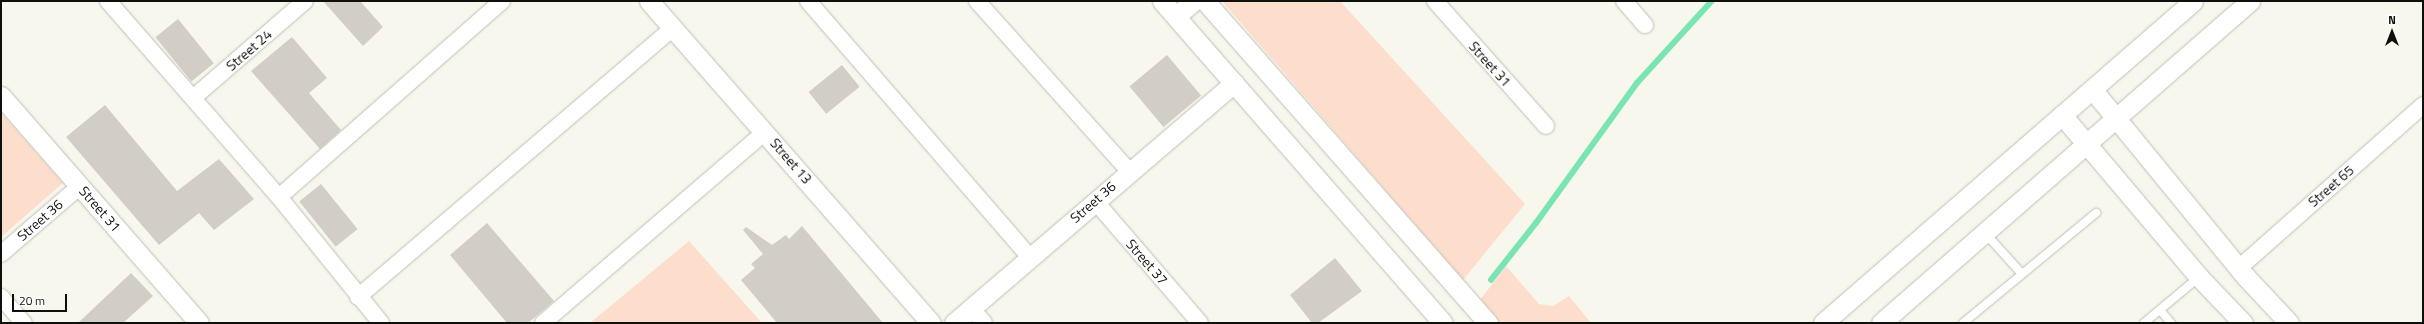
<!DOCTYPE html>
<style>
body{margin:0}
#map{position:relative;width:2424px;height:324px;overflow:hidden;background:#f7f7ee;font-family:"Titillium Web",sans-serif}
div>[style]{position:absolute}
.green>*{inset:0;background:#fdddcb}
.stream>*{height:5.5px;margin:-2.75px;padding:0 2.75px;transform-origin:2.75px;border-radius:2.75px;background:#7be4b3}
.building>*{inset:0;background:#d2cdc5;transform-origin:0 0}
.roads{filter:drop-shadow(0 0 1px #bfbfb6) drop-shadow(0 0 1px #bfbfb6)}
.service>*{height:8px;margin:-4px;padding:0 4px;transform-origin:4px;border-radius:4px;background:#fff}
.minor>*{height:16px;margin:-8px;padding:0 8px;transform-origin:8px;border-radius:8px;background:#fff}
.tertiary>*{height:19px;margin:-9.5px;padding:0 9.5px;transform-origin:9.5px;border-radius:9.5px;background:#fff}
span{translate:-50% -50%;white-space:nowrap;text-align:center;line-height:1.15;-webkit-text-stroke:3.5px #fff;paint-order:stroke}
.street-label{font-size:14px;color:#0f0f0c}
.frame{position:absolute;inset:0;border:2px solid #0f0f0c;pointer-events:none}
.north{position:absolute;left:2372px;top:12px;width:40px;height:40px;-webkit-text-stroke:3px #fff;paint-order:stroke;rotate:0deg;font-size:11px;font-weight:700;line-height:16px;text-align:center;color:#0f0f0c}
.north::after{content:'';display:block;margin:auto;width:14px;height:18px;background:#0f0f0c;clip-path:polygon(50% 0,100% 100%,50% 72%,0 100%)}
.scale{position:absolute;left:12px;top:294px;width:55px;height:18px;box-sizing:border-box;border:2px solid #0f0f0c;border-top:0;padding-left:5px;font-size:12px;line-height:14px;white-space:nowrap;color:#0f0f0c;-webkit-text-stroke:3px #fff;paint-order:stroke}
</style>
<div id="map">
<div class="green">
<i style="clip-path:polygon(1222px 1px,1340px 1px,1525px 204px,1463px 280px)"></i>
<i style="clip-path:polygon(1px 113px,63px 183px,1px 237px)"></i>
<i style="clip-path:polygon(689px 241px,762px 323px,590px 323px)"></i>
<i style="clip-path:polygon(1506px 266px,1539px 304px,1553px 306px,1569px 296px,1591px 323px,1500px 323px,1480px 300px)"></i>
</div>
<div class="stream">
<i style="left:1491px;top:280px;width:73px;rotate:-51.7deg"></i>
<i style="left:1536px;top:223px;width:173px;rotate:-54.2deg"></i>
<i style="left:1637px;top:83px;width:111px;rotate:-47.6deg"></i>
</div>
<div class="building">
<i style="clip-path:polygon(323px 1px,360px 1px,383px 27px,363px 46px)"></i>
<i style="left:178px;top:19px;width:57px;height:29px;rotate:51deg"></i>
<i style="clip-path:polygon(292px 37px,327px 78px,309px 93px,341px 130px,320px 149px,251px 71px)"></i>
<i style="left:1167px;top:55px;width:53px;height:49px;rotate:50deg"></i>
<i style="left:842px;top:65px;width:28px;height:43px;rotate:51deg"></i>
<i style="clip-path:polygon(105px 105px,177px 191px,219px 159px,254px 199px,214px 230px,199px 213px,159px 245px,66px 137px)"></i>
<i style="left:321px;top:184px;width:58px;height:28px;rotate:51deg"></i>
<i style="clip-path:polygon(487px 223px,554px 301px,528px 323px,507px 323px,450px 255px)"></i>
<i style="clip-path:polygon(802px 226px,883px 323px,777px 323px,741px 280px,755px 268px,751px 264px,763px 254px,743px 230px,746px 227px,772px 245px,786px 235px,789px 239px)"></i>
<i style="clip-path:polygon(1335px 258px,1362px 291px,1318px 323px,1312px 323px,1290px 295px)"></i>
<i style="clip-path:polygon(131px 273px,153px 296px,123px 323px,78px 323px)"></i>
</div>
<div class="roads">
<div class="service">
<i style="left:1985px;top:233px;width:55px;rotate:47.9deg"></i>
<i style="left:2160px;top:310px;width:17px;rotate:50deg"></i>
<i style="left:1963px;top:323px;width:173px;rotate:-39.6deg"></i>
<i style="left:2144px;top:323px;width:72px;rotate:-39.9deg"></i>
</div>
<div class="minor">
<i style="left:108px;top:1px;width:260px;rotate:48.9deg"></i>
<i style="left:279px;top:197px;width:162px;rotate:51deg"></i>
<i style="left:808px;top:1px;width:339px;rotate:49.1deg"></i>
<i style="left:977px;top:1px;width:228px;rotate:48.2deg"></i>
<i style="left:1435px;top:1px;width:167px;rotate:48.4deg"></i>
<i style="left:1624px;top:1px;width:32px;rotate:49deg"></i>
<i style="left:193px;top:98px;width:148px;rotate:-40.9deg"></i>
<i style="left:279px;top:197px;width:297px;rotate:-41.3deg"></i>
<i style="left:1095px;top:201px;width:161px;rotate:49.3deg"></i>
<i style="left:1px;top:254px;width:104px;rotate:-40.7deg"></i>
<i style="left:2239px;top:268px;width:246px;rotate:-41.5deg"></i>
<i style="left:1px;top:297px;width:35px;rotate:49deg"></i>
<i style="left:358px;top:297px;width:414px;rotate:-40.5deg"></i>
<i style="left:972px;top:309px;width:18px;rotate:49deg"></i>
<i style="left:543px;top:323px;width:293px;rotate:-40.7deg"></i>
</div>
<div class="tertiary">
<i style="left:649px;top:1px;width:428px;rotate:48.8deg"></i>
<i style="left:1162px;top:1px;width:427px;rotate:48.9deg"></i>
<i style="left:1205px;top:1px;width:429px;rotate:48.7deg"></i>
<i style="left:1176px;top:16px;width:23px;rotate:-40deg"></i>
<i style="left:2092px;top:89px;width:243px;rotate:50.7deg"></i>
<i style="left:2246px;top:277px;width:63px;rotate:46.9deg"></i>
<i style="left:1px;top:96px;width:301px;rotate:48.9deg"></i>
<i style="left:2062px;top:115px;width:212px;rotate:49.8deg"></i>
<i style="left:2199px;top:277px;width:64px;rotate:46.3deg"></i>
<i style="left:954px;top:323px;width:369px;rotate:-40.6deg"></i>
<i style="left:1823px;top:323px;width:490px;rotate:-41deg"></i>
<i style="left:1881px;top:323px;width:490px;rotate:-41.1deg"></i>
</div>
</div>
<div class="street-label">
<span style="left:249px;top:50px;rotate:-41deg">Street 24</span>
<span style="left:1490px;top:64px;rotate:48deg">Street 31</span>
<span style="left:791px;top:161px;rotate:49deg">Street 13</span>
<span style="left:2331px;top:186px;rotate:-41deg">Street 65</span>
<span style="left:1093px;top:202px;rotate:-41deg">Street 36</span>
<span style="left:100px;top:209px;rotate:49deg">Street 31</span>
<span style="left:40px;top:220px;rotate:-41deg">Street 36</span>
<span style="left:1147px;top:262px;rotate:49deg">Street 37</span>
</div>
<div class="frame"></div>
<div class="north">N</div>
<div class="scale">20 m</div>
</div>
